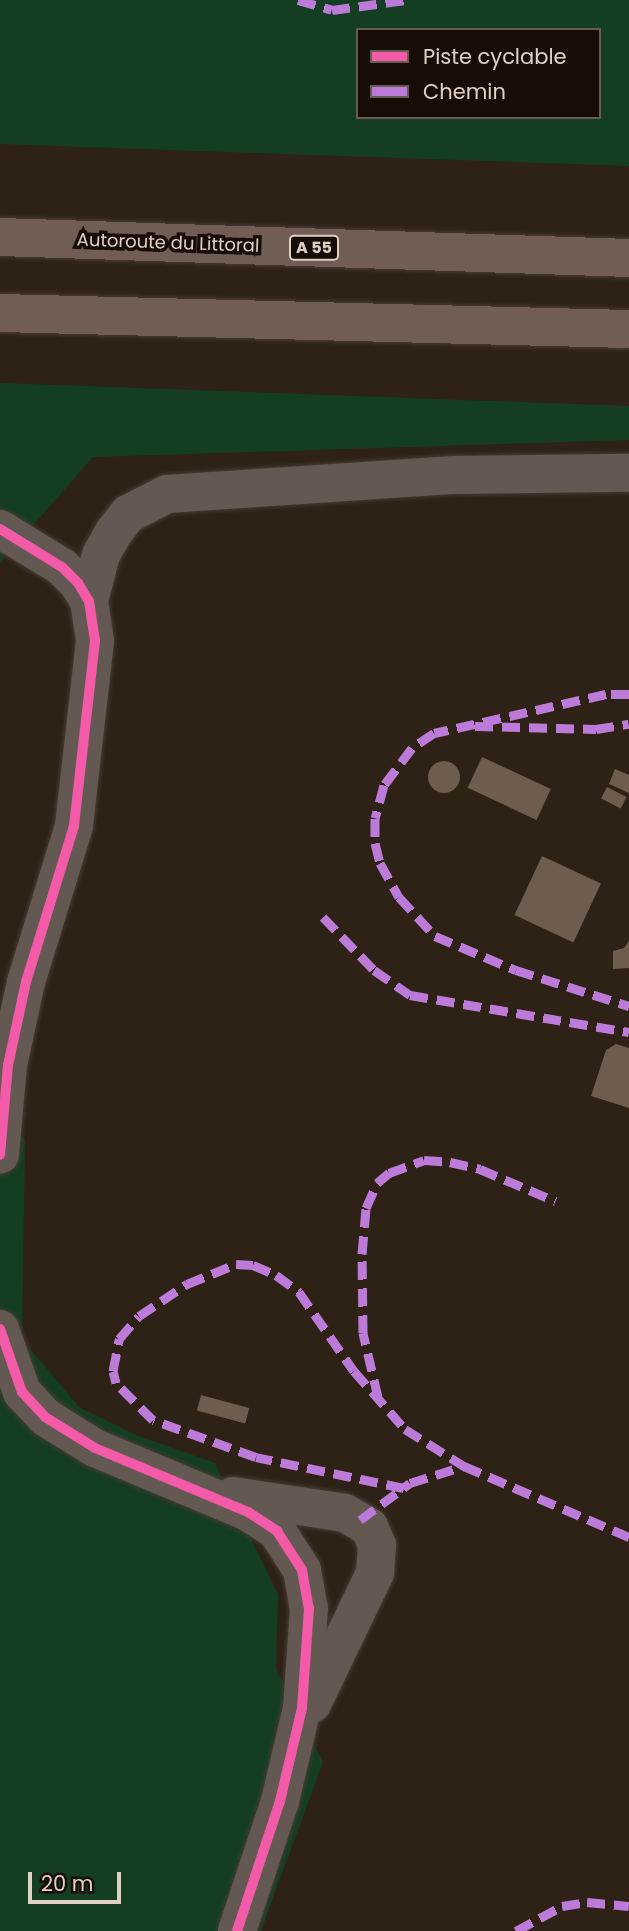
<!DOCTYPE html>
<style>
body{margin:0}
#map{position:relative;width:629px;height:1931px;overflow:hidden;background:#2e2216;font-family:Poppins,sans-serif}
div>[style]{position:absolute}
.green>*{inset:0;background:#143e21}
.building>*{inset:0;background:#6e5d4e;transform-origin:0 0}
.round{border-radius:50%}
.roads{filter:drop-shadow(0 0 2px #463b33) drop-shadow(0 0 2px #463b33)}
.minor>*{height:38px;margin:-19px;padding:0 19px;transform-origin:19px;border-radius:19px;background:#645952}
.highway>*{height:38px;margin:-19px;padding:0 19px;transform-origin:19px;border-radius:19px;background:#705e55}
.quiet>*{height:9px;margin-top:-4.5px;transform-origin:0;background:repeating-linear-gradient(90deg,#bd7bd9 0 18px,transparent 0 27px)}
.cycleway>*{height:10px;margin:-5px;padding:0 5px;transform-origin:5px;border-radius:5px;background:#f35aa7}
span{translate:-50% -50%;white-space:nowrap;text-align:center;line-height:1.15;-webkit-text-stroke:7px #180d06;paint-order:stroke}
.shield-label span{padding:2px 5px;background:#180d06;border:2px solid;border-radius:5px;-webkit-text-stroke-width:0}
.shield-label{font-size:16px;color:#e0d0c4;font-weight:700}
.street-label{font-size:18px;color:#e0d0c4}
.legend{position:absolute;left:356px;top:28px;width:245px;height:91px;box-sizing:border-box;background:#180d06;border:2px solid #685b52;margin:0;padding:9px 12px;list-style:none;font-size:21px;color:#e0d0c4}
.legend li{display:flex;align-items:center;gap:14px;height:35px}
.legend b{width:35px;border:2px solid #685b52}
.scale{position:absolute;left:28px;top:1872px;width:93px;height:32px;box-sizing:border-box;border:4px solid #e0d0c4;border-top:0;padding-left:9px;font-size:21px;line-height:24px;white-space:nowrap;color:#e0d0c4;-webkit-text-stroke:5px #180d06;paint-order:stroke}
</style>
<div id="map">
<div class="green">
<i style="clip-path:polygon(evenodd,0 0,629px 0,629px 166px,0 144px,0 0,358px 30px,599px 30px,599px 117px,358px 117px,358px 30px)"></i>
<i style="clip-path:polygon(0 383px,629px 406px,629px 440px,93px 457px,0 563px)"></i>
<i style="clip-path:polygon(0 1128px,25px 1139px,22px 1339px,79px 1407px,136px 1435px,215px 1463px,278px 1595px,276px 1669px,323px 1762px,261px 1931px,0 1931px)"></i>
</div>
<div class="building">
<i style="left:482px;top:757px;width:76px;height:34px;rotate:25deg"></i>
<i class="round" style="left:428px;top:761px;width:32px;height:32px"></i>
<i style="clip-path:polygon(615px 769px,629px 775px,629px 793px,609px 784px)"></i>
<i style="left:607px;top:787px;width:22px;height:13px;rotate:27deg"></i>
<i style="left:542px;top:856px;width:65px;height:65px;rotate:25deg"></i>
<i style="clip-path:polygon(629px 941px,629px 968px,613px 969px,613px 951px,624px 948px)"></i>
<i style="clip-path:polygon(616px 1044px,629px 1048px,629px 1108px,591px 1096px,606px 1050px)"></i>
<i style="left:201px;top:1395px;width:50px;height:16px;rotate:15deg"></i>
</div>
<div class="roads">
<div class="minor">
<i style="left:0;top:529px;width:73px;rotate:31.5deg"></i>
<i style="left:62px;top:567px;width:23px;rotate:45deg"></i>
<i style="left:78px;top:583px;width:21px;rotate:59deg"></i>
<i style="left:89px;top:601px;width:40px;rotate:81.5deg"></i>
<i style="left:95px;top:641px;width:186px;rotate:96.5deg"></i>
<i style="left:74px;top:826px;width:163px;rotate:107.1deg"></i>
<i style="left:26px;top:982px;width:85px;rotate:102.2deg"></i>
<i style="left:8px;top:1065px;width:90px;rotate:95.1deg"></i>
<i style="left:89px;top:601px;width:48px;rotate:-75.4deg"></i>
<i style="left:101px;top:555px;width:26px;rotate:-61deg"></i>
<i style="left:114px;top:532px;width:23px;rotate:-52deg"></i>
<i style="left:128px;top:514px;width:44px;rotate:-27.1deg"></i>
<i style="left:167px;top:494px;width:288px;rotate:-3.8deg"></i>
<i style="left:454px;top:475px;width:175px;rotate:-0.7deg"></i>
<i style="left:0;top:1329px;width:67px;rotate:70.8deg"></i>
<i style="left:22px;top:1392px;width:34px;rotate:47deg"></i>
<i style="left:45px;top:1417px;width:59px;rotate:31.8deg"></i>
<i style="left:95px;top:1448px;width:166px;rotate:22.7deg"></i>
<i style="left:248px;top:1512px;width:35px;rotate:33deg"></i>
<i style="left:277px;top:1531px;width:46px;rotate:57.3deg"></i>
<i style="left:302px;top:1570px;width:39px;rotate:80deg"></i>
<i style="left:309px;top:1608px;width:100px;rotate:94deg"></i>
<i style="left:302px;top:1708px;width:96px;rotate:103.3deg"></i>
<i style="left:280px;top:1801px;width:137px;rotate:108.3deg"></i>
<i style="left:233px;top:1496px;width:113px;rotate:8.6deg"></i>
<i style="left:345px;top:1513px;width:28px;rotate:30deg"></i>
<i style="left:369px;top:1527px;width:20px;rotate:66deg"></i>
<i style="left:377px;top:1545px;width:28px;rotate:94deg"></i>
<i style="left:375px;top:1573px;width:145px;rotate:115.7deg"></i>
</div>
<div class="highway">
<i style="left:0;top:237px;width:629px;rotate:1.91deg"></i>
<i style="left:0;top:313px;width:629px;rotate:1.46deg"></i>
</div>
</div>
<div class="quiet">
<i style="left:298px;top:0;width:35px;rotate:16deg"></i>
<i style="left:332px;top:10px;width:74px;rotate:-7.8deg"></i>
<i style="left:629px;top:694px;width:23px;rotate:180deg"></i>
<i style="left:606px;top:694px;width:176px;rotate:167.2deg"></i>
<i style="left:434px;top:733px;width:27px;rotate:146deg"></i>
<i style="left:412px;top:748px;width:46px;rotate:127.1deg"></i>
<i style="left:384px;top:785px;width:34px;rotate:105deg"></i>
<i style="left:375px;top:818px;width:25px;rotate:90deg"></i>
<i style="left:375px;top:843px;width:21px;rotate:76deg"></i>
<i style="left:380px;top:863px;width:39px;rotate:61deg"></i>
<i style="left:399px;top:897px;width:53px;rotate:47.3deg"></i>
<i style="left:435px;top:936px;width:88px;rotate:22.8deg"></i>
<i style="left:516px;top:970px;width:119px;rotate:17.7deg"></i>
<i style="left:475px;top:726px;width:121px;rotate:1.4deg"></i>
<i style="left:596px;top:729px;width:33px;rotate:-9deg"></i>
<i style="left:323px;top:917px;width:74px;rotate:46.1deg"></i>
<i style="left:374px;top:970px;width:44px;rotate:34.8deg"></i>
<i style="left:410px;top:995px;width:222px;rotate:9.6deg"></i>
<i style="left:378px;top:1397px;width:66px;rotate:-103.2deg"></i>
<i style="left:363px;top:1333px;width:79px;rotate:-90.7deg"></i>
<i style="left:362px;top:1254px;width:46px;rotate:-85deg"></i>
<i style="left:366px;top:1208px;width:27px;rotate:-66deg"></i>
<i style="left:377px;top:1183px;width:16px;rotate:-40deg"></i>
<i style="left:389px;top:1173px;width:37px;rotate:-20deg"></i>
<i style="left:424px;top:1160px;width:26px;rotate:4deg"></i>
<i style="left:450px;top:1162px;width:31px;rotate:13deg"></i>
<i style="left:480px;top:1169px;width:82px;rotate:23.1deg"></i>
<i style="left:404px;top:1488px;width:151px;rotate:-168.2deg"></i>
<i style="left:256px;top:1457px;width:109px;rotate:-160.2deg"></i>
<i style="left:153px;top:1420px;width:52px;rotate:-135deg"></i>
<i style="left:116px;top:1383px;width:12px;rotate:-104deg"></i>
<i style="left:113px;top:1371px;width:33px;rotate:-79deg"></i>
<i style="left:119px;top:1339px;width:30px;rotate:-49deg"></i>
<i style="left:139px;top:1316px;width:58px;rotate:-33.7deg"></i>
<i style="left:187px;top:1284px;width:53px;rotate:-22.2deg"></i>
<i style="left:236px;top:1264px;width:17px;rotate:3deg"></i>
<i style="left:253px;top:1265px;width:25px;rotate:23deg"></i>
<i style="left:276px;top:1275px;width:29px;rotate:36deg"></i>
<i style="left:299px;top:1292px;width:96px;rotate:55.2deg"></i>
<i style="left:354px;top:1371px;width:77px;rotate:48.7deg"></i>
<i style="left:405px;top:1429px;width:70px;rotate:32.1deg"></i>
<i style="left:360px;top:1520px;width:62px;rotate:-36.5deg"></i>
<i style="left:410px;top:1483px;width:57px;rotate:-17.5deg"></i>
<i style="left:464px;top:1466px;width:180px;rotate:23.3deg"></i>
<i style="left:516px;top:1931px;width:52px;rotate:-28.5deg"></i>
<i style="left:562px;top:1906px;width:25px;rotate:-9deg"></i>
<i style="left:587px;top:1902px;width:42px;rotate:5.4deg"></i>
</div>
<div class="cycleway">
<i style="left:0;top:529px;width:73px;rotate:31.5deg"></i>
<i style="left:62px;top:567px;width:23px;rotate:45deg"></i>
<i style="left:78px;top:583px;width:21px;rotate:59deg"></i>
<i style="left:89px;top:601px;width:40px;rotate:81.5deg"></i>
<i style="left:95px;top:641px;width:186px;rotate:96.5deg"></i>
<i style="left:74px;top:826px;width:163px;rotate:107.1deg"></i>
<i style="left:26px;top:982px;width:85px;rotate:102.2deg"></i>
<i style="left:8px;top:1065px;width:90px;rotate:95.1deg"></i>
<i style="left:0;top:1329px;width:67px;rotate:70.8deg"></i>
<i style="left:22px;top:1392px;width:34px;rotate:47deg"></i>
<i style="left:45px;top:1417px;width:59px;rotate:31.8deg"></i>
<i style="left:95px;top:1448px;width:166px;rotate:22.7deg"></i>
<i style="left:248px;top:1512px;width:35px;rotate:33deg"></i>
<i style="left:277px;top:1531px;width:46px;rotate:57.3deg"></i>
<i style="left:302px;top:1570px;width:39px;rotate:80deg"></i>
<i style="left:309px;top:1608px;width:100px;rotate:94deg"></i>
<i style="left:302px;top:1708px;width:96px;rotate:103.3deg"></i>
<i style="left:280px;top:1801px;width:137px;rotate:108.3deg"></i>
</div>
<div class="shield-label">
<span style="left:314px;top:248px">A 55</span>
</div>
<div class="street-label">
<span style="left:168px;top:243px;rotate:2deg">Autoroute du Littoral</span>
</div>
<ul class="legend">
<li><b style="height:9px;background:#f35aa7"></b>Piste cyclable</li>
<li><b style="height:9px;background:#bd7bd9"></b>Chemin</li>
</ul>
<div class="scale">20 m</div>
</div>
